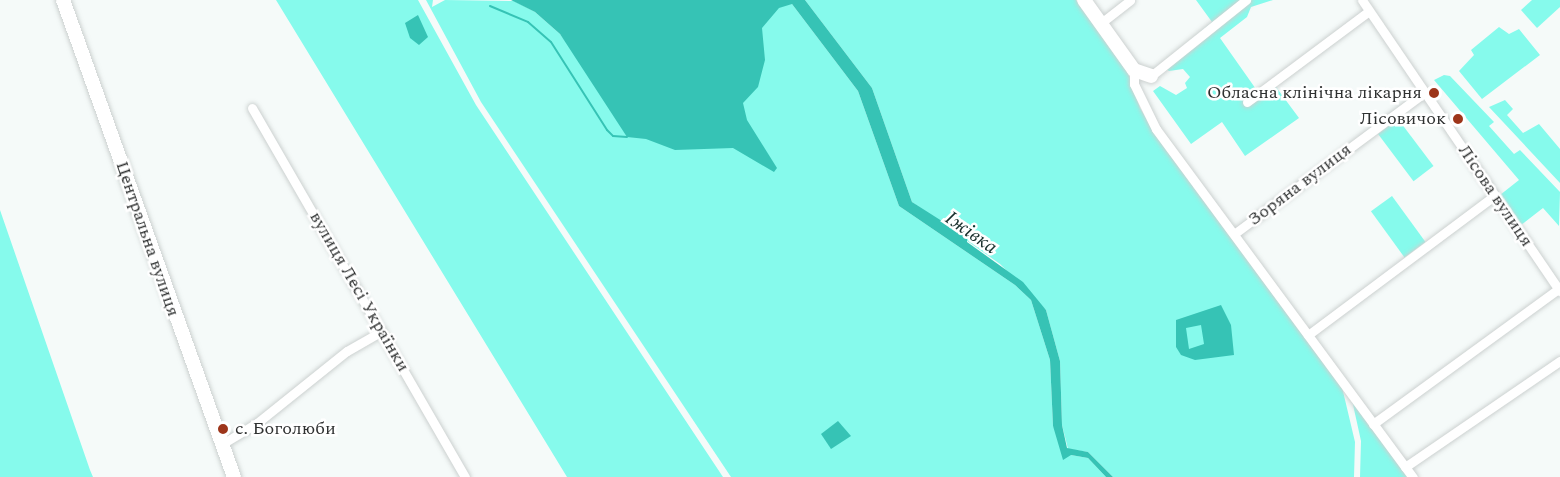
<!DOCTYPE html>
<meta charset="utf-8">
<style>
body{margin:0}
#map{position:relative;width:1560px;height:477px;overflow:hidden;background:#f5faf9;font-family:Spectral,serif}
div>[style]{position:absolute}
.green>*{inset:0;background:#86faec;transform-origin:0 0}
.water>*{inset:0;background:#36c3b5}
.stream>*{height:2px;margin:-1px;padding:0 1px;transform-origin:1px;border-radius:1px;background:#36c3b5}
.roads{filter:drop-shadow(0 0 2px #ccd1d0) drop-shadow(0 0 2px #ccd1d0)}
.street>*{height:9px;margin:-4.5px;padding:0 4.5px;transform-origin:4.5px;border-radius:4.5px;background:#fff}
.secondary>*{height:14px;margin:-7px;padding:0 7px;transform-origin:7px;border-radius:7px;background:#fff}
.dots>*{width:16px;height:16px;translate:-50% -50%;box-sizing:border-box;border:3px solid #fff;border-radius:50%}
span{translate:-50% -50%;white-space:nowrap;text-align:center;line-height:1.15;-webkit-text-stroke:5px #fff;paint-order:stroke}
.poi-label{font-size:18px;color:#2f3131}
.right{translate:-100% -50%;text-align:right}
.left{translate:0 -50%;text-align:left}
.street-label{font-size:18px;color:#2f3131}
.water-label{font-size:20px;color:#19302d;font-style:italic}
</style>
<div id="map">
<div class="green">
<i style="clip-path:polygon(276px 0,418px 0,476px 105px,723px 477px,567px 477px)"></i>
<i style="clip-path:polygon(426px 0,433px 0,432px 7px,445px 0,514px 1px,535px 12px,560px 34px,587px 70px,757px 0,792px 4px,858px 91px,899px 206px,1015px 285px,1031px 300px,1050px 360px,1053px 426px,1071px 455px,1088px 458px,1106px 477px,731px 477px,481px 102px)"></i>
<i style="clip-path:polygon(805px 0,1076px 0,1128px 73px,1140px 108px,1153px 130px,1342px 387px,1355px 442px,1354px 477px,1113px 477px,1088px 452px,1068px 449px,1062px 425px,1060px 361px,1046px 310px,1000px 264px,912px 202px,872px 88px)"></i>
<i style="clip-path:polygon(1196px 0,1273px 0,1251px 7px,1247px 17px,1220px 38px,1258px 92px,1253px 104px,1276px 87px,1299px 118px,1245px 156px,1222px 122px,1191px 144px,1153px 91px,1160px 86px,1176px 95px,1187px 88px,1185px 83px,1190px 77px,1183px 69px,1169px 71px,1160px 65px,1212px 22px)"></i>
<i style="clip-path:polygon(1532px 0,1560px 0,1560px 7px,1537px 28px,1521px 10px)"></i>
<i style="clip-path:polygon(1499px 27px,1509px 34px,1519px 29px,1540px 55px,1482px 99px,1459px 71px,1474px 55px,1471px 50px)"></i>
<i style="clip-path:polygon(1444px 75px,1450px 76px,1494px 122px,1489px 126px,1514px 154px,1520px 150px,1560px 192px,1559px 226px,1543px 208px,1521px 225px,1500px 195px,1519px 180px,1434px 80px)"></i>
<i style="clip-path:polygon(1505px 100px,1513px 109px,1507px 115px,1523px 133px,1539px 124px,1560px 149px,1560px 183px,1489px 107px)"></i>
<i style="left:1398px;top:119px;width:59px;height:25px;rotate:53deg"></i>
<i style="left:1392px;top:196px;width:57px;height:26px;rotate:54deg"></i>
<i style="clip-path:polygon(0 210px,90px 470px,93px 477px,0 477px)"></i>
<i style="clip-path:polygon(1352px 400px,1409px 477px,1360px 477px,1361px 441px)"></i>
</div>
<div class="water">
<i style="clip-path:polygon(511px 0,805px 0,872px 88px,912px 202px,967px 237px,967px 242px,1023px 282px,1046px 310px,1060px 361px,1062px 425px,1067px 448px,1088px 452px,1113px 477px,1106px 477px,1088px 458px,1071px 455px,1063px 460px,1053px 426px,1050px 360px,1031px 300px,1015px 285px,899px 206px,858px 91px,792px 4px,779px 8px,762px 28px,765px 60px,758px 87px,743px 103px,747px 120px,777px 168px,774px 172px,733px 148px,675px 150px,646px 139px,627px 137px,560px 34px,535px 12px)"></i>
<i style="clip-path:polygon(418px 15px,428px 37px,419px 45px,410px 38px,405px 23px)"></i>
<i style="clip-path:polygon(evenodd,1221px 305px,1231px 325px,1234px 355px,1195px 360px,1181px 355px,1176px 347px,1176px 320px,1221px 305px,1201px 325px,1204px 344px,1189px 349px,1186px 328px,1201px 325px)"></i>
<i style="clip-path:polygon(838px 421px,851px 436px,831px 449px,821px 434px)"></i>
</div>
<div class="stream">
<i style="left:490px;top:6px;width:41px;rotate:22.8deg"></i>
<i style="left:528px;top:22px;width:30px;rotate:41deg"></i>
<i style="left:551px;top:42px;width:104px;rotate:57.5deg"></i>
<i style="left:607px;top:130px;width:8px;rotate:45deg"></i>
<i style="left:613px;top:136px;width:14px;rotate:4deg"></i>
</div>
<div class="roads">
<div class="street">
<i style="left:1362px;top:0;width:352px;rotate:55.8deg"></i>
<i style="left:1101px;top:23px;width:37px;rotate:-38deg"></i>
<i style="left:1134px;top:70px;width:14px;rotate:90deg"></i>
<i style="left:1134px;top:84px;width:50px;rotate:63.9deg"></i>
<i style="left:1156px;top:129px;width:433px;rotate:53.6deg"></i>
<i style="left:1151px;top:76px;width:122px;rotate:-38.7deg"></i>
<i style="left:1247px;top:102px;width:152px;rotate:-36.7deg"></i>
<i style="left:252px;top:108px;width:426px;rotate:60deg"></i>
<i style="left:1234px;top:234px;width:237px;rotate:-36.6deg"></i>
<i style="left:1308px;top:335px;width:232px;rotate:-36.8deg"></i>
<i style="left:1373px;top:424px;width:229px;rotate:-36.1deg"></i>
<i style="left:222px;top:444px;width:41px;rotate:-31deg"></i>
<i style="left:257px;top:423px;width:115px;rotate:-38.7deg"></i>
<i style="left:347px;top:351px;width:40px;rotate:-29.7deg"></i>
<i style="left:1405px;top:467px;width:188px;rotate:-34.4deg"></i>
</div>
<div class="secondary">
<i style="left:63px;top:0;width:507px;rotate:70.28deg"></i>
<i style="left:1084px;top:0;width:86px;rotate:54.5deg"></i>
<i style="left:1134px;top:70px;width:18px;rotate:19deg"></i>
</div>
</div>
<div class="dots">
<i style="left:1434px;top:93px;background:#9d351a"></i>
<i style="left:1458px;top:119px;background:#9d351a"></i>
<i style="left:223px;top:429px;background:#9d351a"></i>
</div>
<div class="poi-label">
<span class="right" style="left:1422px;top:93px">Обласна клінічна лікарня</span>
<span class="right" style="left:1446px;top:119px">Лісовичок</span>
<span class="left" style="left:235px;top:429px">с. Боголюби</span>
</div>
<div class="street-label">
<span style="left:1300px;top:185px;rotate:-37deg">Зоряна вулиця</span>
<span style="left:1495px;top:196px;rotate:56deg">Лісова вулиця</span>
<span style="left:147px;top:239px;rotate:71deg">Центральна вулиця</span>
<span style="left:359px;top:292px;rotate:60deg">вулиця Лесі Українки</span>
</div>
<div class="water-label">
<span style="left:971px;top:233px;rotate:35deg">Іжівка</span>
</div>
</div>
